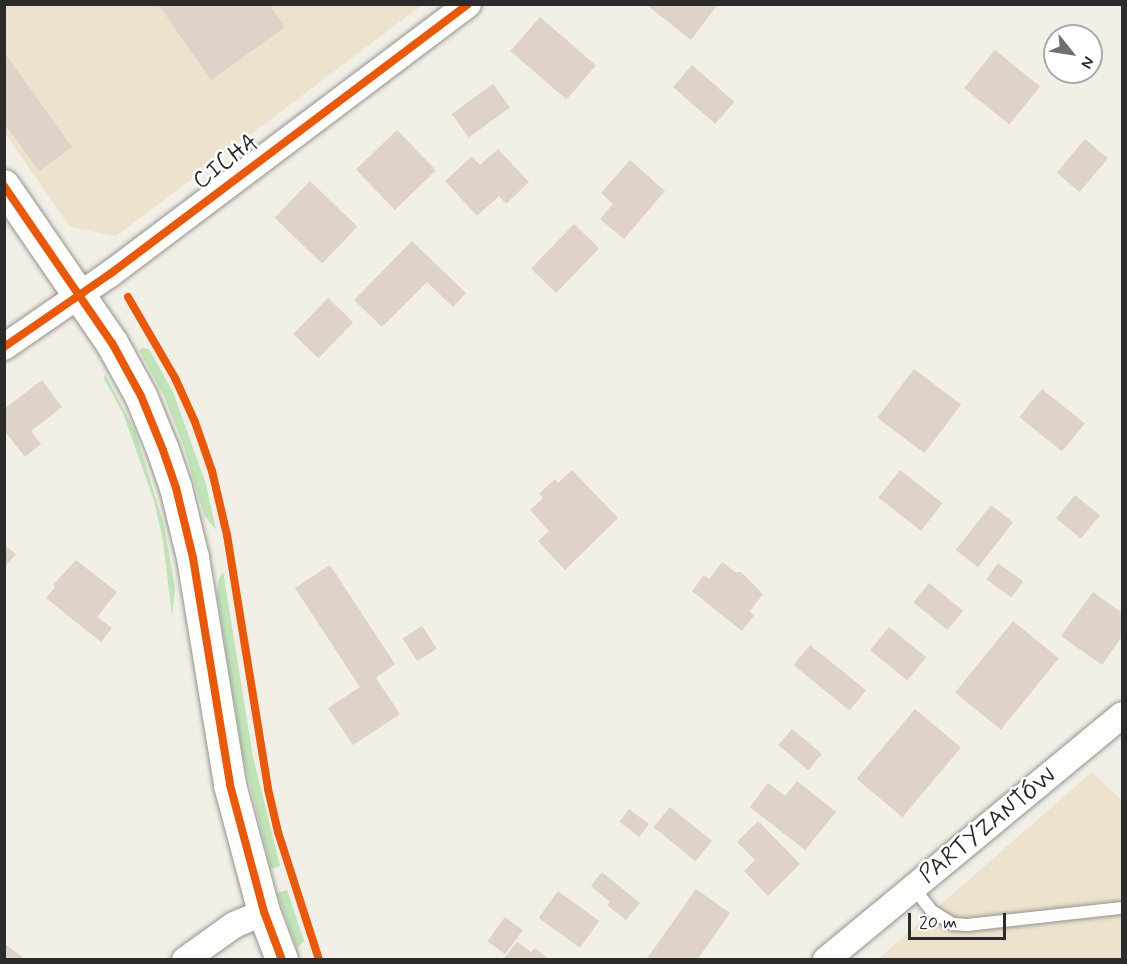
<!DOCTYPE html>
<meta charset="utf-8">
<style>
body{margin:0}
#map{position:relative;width:1127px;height:964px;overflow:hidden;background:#f1efe6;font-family:Mynerve,sans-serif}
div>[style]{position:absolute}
.built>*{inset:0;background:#ede2ce}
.green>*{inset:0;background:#c0e3b7}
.building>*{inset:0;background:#dfd2c9;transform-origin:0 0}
.roads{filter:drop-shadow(0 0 2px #94938f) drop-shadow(0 0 2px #94938f)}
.service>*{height:12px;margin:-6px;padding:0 6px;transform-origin:6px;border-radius:6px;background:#fdfdfb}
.minor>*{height:26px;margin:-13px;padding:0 13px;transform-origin:13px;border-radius:13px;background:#fdfdfb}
.tertiary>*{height:32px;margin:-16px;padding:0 16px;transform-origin:16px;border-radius:16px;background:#fdfdfb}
.cycleway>*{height:8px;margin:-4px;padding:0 4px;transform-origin:4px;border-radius:4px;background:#e8590c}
span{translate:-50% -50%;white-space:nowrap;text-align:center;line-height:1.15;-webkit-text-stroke:5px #fff;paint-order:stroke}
.street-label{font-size:24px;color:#2b2b2b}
.frame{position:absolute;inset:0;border:6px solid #2b2b2b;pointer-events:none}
.north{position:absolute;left:1043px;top:24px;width:60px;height:60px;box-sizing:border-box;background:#fff;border:2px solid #aaa;border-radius:50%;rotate:120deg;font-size:16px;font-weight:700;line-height:24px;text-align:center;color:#2b2b2b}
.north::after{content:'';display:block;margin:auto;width:21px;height:27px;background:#70706c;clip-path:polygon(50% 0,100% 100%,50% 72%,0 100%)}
.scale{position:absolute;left:908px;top:913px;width:98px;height:27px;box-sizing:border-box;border:3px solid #2b2b2b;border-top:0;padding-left:8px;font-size:18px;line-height:21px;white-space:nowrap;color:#2b2b2b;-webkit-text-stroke:4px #fff;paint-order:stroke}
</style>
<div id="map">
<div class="built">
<i style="clip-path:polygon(4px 5px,422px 5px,116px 236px,70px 227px,5px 133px)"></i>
<i style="clip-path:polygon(1092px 772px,1122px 801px,1122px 959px,877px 960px)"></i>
</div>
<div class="green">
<i style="clip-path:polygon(143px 348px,149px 349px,173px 392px,206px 484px,216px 530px,204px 515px,184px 447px,164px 396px,139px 350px)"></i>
<i style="clip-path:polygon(105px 374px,135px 431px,164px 525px,175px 588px,172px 616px,163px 541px,154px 501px,123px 413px,104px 379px)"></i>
<i style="clip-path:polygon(223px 571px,253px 757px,280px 866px,271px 869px,243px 756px,217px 594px,218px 581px)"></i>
<i style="clip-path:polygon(287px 890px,304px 941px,297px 948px,277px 893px)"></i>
</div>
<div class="building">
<i style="clip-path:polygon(158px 4px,269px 4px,285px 27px,211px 80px)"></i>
<i style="clip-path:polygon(650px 4px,718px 4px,691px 40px,648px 6px)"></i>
<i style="left:540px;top:17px;width:74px;height:45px;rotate:41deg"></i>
<i style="left:995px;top:50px;width:58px;height:49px;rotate:39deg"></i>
<i style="clip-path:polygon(4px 52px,72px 147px,39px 171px,4px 123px)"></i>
<i style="left:692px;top:65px;width:56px;height:29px;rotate:41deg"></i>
<i style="left:493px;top:84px;width:29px;height:51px;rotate:54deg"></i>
<i style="left:397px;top:130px;width:56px;height:57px;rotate:46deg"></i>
<i style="left:1085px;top:139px;width:30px;height:44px;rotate:40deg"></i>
<i style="clip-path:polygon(498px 149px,529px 182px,506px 204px,499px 196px,477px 216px,445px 181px,472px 156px,480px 165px)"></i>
<i style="clip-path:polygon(630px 160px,665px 191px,624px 239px,600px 219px,613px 204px,601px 193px)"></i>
<i style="left:310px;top:181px;width:66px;height:51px;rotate:44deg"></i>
<i style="left:574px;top:224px;width:35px;height:62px;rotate:44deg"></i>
<i style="clip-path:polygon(412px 241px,466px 293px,453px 307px,427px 282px,382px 327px,354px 300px)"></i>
<i style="left:328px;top:298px;width:35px;height:50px;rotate:44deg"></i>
<i style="left:914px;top:369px;width:59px;height:61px;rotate:37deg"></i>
<i style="clip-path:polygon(42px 380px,62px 407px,31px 431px,41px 444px,25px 457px,4px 430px,4px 409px)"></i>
<i style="left:1042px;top:389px;width:55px;height:36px;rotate:39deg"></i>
<i style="clip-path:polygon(572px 470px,618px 518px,565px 570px,538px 541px,549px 531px,530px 510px,543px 498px,539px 494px,555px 479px,558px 483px)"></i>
<i style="left:900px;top:470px;width:54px;height:35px;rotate:38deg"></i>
<i style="left:1075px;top:495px;width:32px;height:30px;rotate:39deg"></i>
<i style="left:991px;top:505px;width:28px;height:57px;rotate:38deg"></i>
<i style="clip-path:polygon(4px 545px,16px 554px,4px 568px)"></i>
<i style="clip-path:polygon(76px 560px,117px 592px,97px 617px,112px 628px,101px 642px,46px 598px,55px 587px,53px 585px)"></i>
<i style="clip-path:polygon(722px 562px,735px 572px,741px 572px,763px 594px,750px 611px,754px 616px,742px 631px,692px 591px,704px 575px,709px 579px)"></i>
<i style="left:998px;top:563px;width:31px;height:20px;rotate:36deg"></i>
<i style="clip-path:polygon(330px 565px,395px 664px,376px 678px,400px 714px,353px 745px,328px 708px,360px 687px,295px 588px)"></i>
<i style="left:929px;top:583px;width:44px;height:25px;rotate:39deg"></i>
<i style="clip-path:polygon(1093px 592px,1122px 613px,1122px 636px,1102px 665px,1061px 636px)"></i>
<i style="left:1013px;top:621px;width:59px;height:92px;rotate:39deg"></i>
<i style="left:422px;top:626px;width:27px;height:23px;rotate:57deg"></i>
<i style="left:889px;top:627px;width:48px;height:30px;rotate:39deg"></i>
<i style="left:810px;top:645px;width:72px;height:26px;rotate:39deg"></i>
<i style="left:915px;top:709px;width:60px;height:91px;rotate:40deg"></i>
<i style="left:792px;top:729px;width:39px;height:21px;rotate:40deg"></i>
<i style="clip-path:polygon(797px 781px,836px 812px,805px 850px,750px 807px,768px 783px,785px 796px)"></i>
<i style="left:670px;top:807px;width:54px;height:26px;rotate:39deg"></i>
<i style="left:629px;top:809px;width:25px;height:16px;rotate:37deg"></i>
<i style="clip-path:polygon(758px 821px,800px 864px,768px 896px,744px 871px,755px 860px,737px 842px)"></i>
<i style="clip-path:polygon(602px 872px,640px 903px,626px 920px,607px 905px,610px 902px,591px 886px)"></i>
<i style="clip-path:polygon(696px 889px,730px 913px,697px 960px,646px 960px)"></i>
<i style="left:558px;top:891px;width:51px;height:33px;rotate:36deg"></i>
<i style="left:505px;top:917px;width:22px;height:30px;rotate:36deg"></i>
<i style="clip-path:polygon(517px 942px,531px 952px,535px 948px,549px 960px,503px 960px)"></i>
<i style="clip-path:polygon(4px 943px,26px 960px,4px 960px)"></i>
</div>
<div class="roads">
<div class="service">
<i style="left:913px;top:887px;width:31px;rotate:52deg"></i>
<i style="left:932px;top:911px;width:25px;rotate:32deg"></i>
<i style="left:953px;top:924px;width:14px;rotate:4deg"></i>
<i style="left:967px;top:925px;width:156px;rotate:-6.3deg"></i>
</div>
<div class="minor">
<i style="left:4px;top:347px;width:129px;rotate:-34.6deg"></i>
<i style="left:110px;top:274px;width:448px;rotate:-37deg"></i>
<i style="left:185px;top:960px;width:60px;rotate:-35.5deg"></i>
<i style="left:234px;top:925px;width:33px;rotate:-23deg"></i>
<i style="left:826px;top:960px;width:384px;rotate:-39.6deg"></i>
</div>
<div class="tertiary">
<i style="left:4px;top:186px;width:191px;rotate:55.5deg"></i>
<i style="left:112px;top:343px;width:60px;rotate:61.3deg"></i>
<i style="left:141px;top:396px;width:58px;rotate:67.8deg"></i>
<i style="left:163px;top:450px;width:40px;rotate:71.1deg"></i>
<i style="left:176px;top:488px;width:72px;rotate:76.3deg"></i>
<i style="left:193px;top:558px;width:230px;rotate:80.7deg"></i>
<i style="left:230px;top:785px;width:131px;rotate:75deg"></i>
<i style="left:264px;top:912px;width:51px;rotate:69.4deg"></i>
</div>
</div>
<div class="cycleway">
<i style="left:4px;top:186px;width:191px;rotate:55.5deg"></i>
<i style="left:112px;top:343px;width:60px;rotate:61.3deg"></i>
<i style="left:141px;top:396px;width:58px;rotate:67.8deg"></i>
<i style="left:163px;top:450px;width:40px;rotate:71.1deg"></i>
<i style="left:176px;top:488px;width:72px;rotate:76.3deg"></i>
<i style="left:193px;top:558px;width:230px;rotate:80.7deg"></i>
<i style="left:230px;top:785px;width:131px;rotate:75deg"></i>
<i style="left:264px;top:912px;width:51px;rotate:69.4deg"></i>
<i style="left:128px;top:297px;width:94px;rotate:59.9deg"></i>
<i style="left:175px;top:378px;width:48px;rotate:65.6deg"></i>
<i style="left:195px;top:422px;width:52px;rotate:70.9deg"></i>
<i style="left:212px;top:471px;width:66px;rotate:76.8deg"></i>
<i style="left:227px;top:535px;width:257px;rotate:80.8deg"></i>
<i style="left:268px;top:789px;width:44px;rotate:76.9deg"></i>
<i style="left:278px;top:832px;width:134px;rotate:72.2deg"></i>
<i style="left:4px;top:347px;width:129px;rotate:-34.6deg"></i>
<i style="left:110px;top:274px;width:448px;rotate:-37deg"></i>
</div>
<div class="street-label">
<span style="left:226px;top:162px;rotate:-37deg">CICHA</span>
<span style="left:988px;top:826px;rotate:-39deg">PARTYZANTÓW</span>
</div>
<div class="frame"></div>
<div class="north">N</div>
<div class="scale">20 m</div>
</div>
